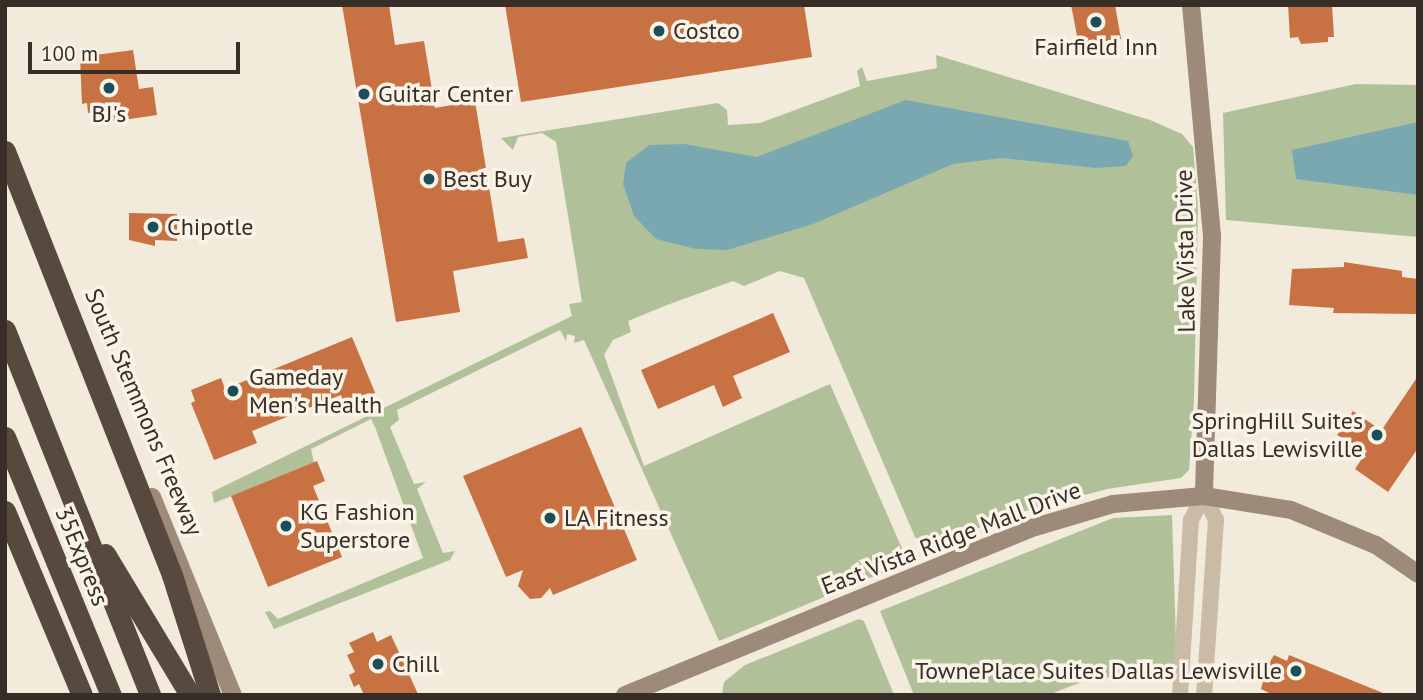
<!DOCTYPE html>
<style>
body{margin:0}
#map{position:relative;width:1423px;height:700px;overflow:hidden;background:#f2eadb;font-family:"PT Sans",sans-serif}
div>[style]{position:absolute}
.green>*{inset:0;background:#b0c19a}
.water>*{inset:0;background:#79a8b0}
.building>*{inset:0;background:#c87243}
.street>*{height:16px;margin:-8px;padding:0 8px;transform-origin:8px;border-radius:8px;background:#cabba6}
.secondary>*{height:18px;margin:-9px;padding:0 9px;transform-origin:9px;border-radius:9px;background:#9e8a78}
.highway>*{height:21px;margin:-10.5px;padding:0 10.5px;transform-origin:10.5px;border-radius:10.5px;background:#58493e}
.dots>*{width:19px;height:19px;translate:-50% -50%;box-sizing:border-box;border:4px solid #faf3e7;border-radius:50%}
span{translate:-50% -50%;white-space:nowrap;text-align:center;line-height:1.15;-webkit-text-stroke:7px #faf3e7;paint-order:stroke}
.poi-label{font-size:24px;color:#372e27}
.left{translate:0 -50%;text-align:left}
.right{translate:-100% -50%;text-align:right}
.street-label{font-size:24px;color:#372e27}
.frame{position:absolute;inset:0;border:7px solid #372e27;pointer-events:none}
.scale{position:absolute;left:28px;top:42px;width:212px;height:32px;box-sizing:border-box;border:4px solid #372e27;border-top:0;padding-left:9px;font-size:21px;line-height:24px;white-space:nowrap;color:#372e27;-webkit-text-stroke:5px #faf3e7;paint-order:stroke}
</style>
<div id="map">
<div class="green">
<i style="clip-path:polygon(936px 55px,1150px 120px,1182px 134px,1193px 147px,1198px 208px,1194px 400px,1189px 470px,1181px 478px,1107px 489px,1022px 512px,925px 548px,915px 537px,804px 278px,780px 271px,744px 286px,733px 281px,667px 305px,628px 321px,631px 332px,613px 340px,604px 355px,644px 466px,830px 384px,904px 553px,903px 564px,719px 641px,584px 340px,574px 343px,575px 336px,567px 334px,566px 341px,560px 330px,397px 410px,399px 420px,390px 427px,414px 484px,426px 482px,417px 489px,443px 553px,455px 551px,450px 560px,274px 629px,265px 612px,270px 611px,278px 619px,423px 558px,375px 427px,371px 419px,311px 449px,314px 463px,214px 503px,212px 492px,572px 316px,569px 304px,582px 302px,556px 142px,542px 133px,518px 137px,513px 150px,501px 138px,718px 103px,727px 110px,728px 125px,760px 123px,860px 86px,857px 71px,862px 67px,867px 81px,937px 68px)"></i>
<i style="clip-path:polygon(1356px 84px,1418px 85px,1418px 237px,1226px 220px,1223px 113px)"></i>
<i style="clip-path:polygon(1172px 515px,1177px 675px,1092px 678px,1048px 695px,914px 695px,880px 611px,1113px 518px)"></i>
<i style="clip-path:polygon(859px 619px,864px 621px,894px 695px,722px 695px,724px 682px,745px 665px)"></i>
</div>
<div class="water">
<i style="clip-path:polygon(906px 100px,1128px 141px,1133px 156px,1126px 166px,1096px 168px,1002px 158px,953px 164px,813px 224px,727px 250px,696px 249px,656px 239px,634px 216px,623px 184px,626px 163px,649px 145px,684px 144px,757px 157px)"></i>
<i style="clip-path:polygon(1418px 122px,1418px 195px,1296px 179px,1292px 150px)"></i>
</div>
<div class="building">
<i style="clip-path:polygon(342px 5px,389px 5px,395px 45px,424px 41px,435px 108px,475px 101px,498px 242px,524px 238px,528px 258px,453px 271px,460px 312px,396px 322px)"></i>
<i style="clip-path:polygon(505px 5px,804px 5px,812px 57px,521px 102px)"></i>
<i style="clip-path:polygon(1071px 5px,1115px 5px,1121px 39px,1079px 46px)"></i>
<i style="clip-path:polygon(1288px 5px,1332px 5px,1334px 37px,1328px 37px,1328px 42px,1301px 44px,1298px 37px,1290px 38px)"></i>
<i style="clip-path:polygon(133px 50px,139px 89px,153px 87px,157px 115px,96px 124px,94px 112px,88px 113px,87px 103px,82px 104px,80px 57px)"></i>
<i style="clip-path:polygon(129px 213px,177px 214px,177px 241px,155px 240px,155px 246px,129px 240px)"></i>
<i style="clip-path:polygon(1344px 262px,1402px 271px,1402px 277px,1418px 279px,1418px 314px,1333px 313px,1334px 308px,1289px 305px,1292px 269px,1344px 267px)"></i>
<i style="clip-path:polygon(773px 313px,790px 352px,733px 376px,742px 398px,723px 407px,714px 385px,658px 409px,641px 370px)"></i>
<i style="clip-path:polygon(352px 337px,376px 395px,346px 408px,341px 395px,252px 431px,257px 443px,214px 460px,191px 403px,195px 401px,191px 390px,221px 378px,225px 389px)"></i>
<i style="clip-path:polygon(1418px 376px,1418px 448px,1388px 492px,1355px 469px,1367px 451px,1337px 435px,1353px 411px,1375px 426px,1372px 430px,1379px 434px)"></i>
<i style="clip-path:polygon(581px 427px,637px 560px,553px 595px,550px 588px,541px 598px,530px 599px,518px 586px,523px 570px,506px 577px,463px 476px)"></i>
<i style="clip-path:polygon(317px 461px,325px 481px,313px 486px,342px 557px,268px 587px,231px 496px)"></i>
<i style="clip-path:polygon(373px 632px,377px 642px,391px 635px,418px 694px,364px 695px,359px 684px,354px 687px,349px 675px,355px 672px,347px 655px,354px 652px,349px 643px)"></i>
<i style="clip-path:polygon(1274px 655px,1287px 661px,1289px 655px,1388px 695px,1273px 695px,1261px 689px,1263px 681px,1259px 679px)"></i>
</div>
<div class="street">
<i style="left:1204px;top:496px;width:27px;rotate:63deg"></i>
<i style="left:1216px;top:520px;width:175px;rotate:93.9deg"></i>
<i style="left:1180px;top:695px;width:175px;rotate:-86.4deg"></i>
<i style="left:1191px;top:520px;width:27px;rotate:-62deg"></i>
</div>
<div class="secondary">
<i style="left:1191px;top:5px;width:233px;rotate:84.8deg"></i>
<i style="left:1212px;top:237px;width:259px;rotate:91.8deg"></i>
<i style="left:152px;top:497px;width:214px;rotate:67.8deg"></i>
<i style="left:625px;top:695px;width:443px;rotate:-22.3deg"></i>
<i style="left:1035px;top:527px;width:81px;rotate:-16.4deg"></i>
<i style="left:1113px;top:504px;width:91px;rotate:-5deg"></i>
<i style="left:1204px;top:496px;width:88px;rotate:9.1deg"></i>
<i style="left:1291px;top:510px;width:92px;rotate:22.4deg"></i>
<i style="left:1376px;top:545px;width:51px;rotate:34.6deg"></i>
</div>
<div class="highway">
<i style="left:5px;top:151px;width:456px;rotate:68.5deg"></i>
<i style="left:172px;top:575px;width:126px;rotate:72.4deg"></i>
<i style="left:5px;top:330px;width:393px;rotate:68.3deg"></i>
<i style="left:5px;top:437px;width:279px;rotate:67.7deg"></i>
<i style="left:5px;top:511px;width:199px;rotate:67.3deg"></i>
<i style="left:105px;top:554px;width:165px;rotate:58.9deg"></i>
</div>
<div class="dots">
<i style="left:1096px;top:22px;background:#1c4e59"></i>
<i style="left:659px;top:31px;background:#1c4e59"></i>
<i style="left:109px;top:88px;background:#1c4e59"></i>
<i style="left:364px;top:94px;background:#1c4e59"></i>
<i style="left:429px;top:179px;background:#1c4e59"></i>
<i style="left:153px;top:227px;background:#1c4e59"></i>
<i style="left:233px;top:391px;background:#1c4e59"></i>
<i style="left:1377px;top:435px;background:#1c4e59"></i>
<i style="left:550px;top:518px;background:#1c4e59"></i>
<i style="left:286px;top:526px;background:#1c4e59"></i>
<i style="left:378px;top:664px;background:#1c4e59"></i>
<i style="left:1296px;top:671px;background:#1c4e59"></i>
</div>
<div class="poi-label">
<span class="left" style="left:673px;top:31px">Costco</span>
<span style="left:1096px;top:47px">Fairfield Inn</span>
<span class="left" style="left:378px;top:94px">Guitar Center</span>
<span style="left:109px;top:114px">BJ's</span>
<span class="left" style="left:443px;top:179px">Best Buy</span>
<span class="left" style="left:167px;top:227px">Chipotle</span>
<span class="left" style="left:249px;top:391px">Gameday<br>Men's Health</span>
<span class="right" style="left:1363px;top:435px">SpringHill Suites<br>Dallas Lewisville</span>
<span class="left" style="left:300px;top:526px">KG Fashion<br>Superstore</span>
<span class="left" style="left:564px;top:518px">LA Fitness</span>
<span class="left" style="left:392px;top:664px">Chill</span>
<span class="right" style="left:1282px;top:671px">TownePlace Suites Dallas Lewisville</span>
</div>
<div class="street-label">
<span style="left:1185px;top:251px;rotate:-91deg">Lake Vista Drive</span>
<span style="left:144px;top:412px;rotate:67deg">South Stemmons Freeway</span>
<span style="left:951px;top:538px;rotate:-21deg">East Vista Ridge Mall Drive</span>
<span style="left:82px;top:556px;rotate:68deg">35Express</span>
</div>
<div class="frame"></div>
<div class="scale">100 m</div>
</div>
